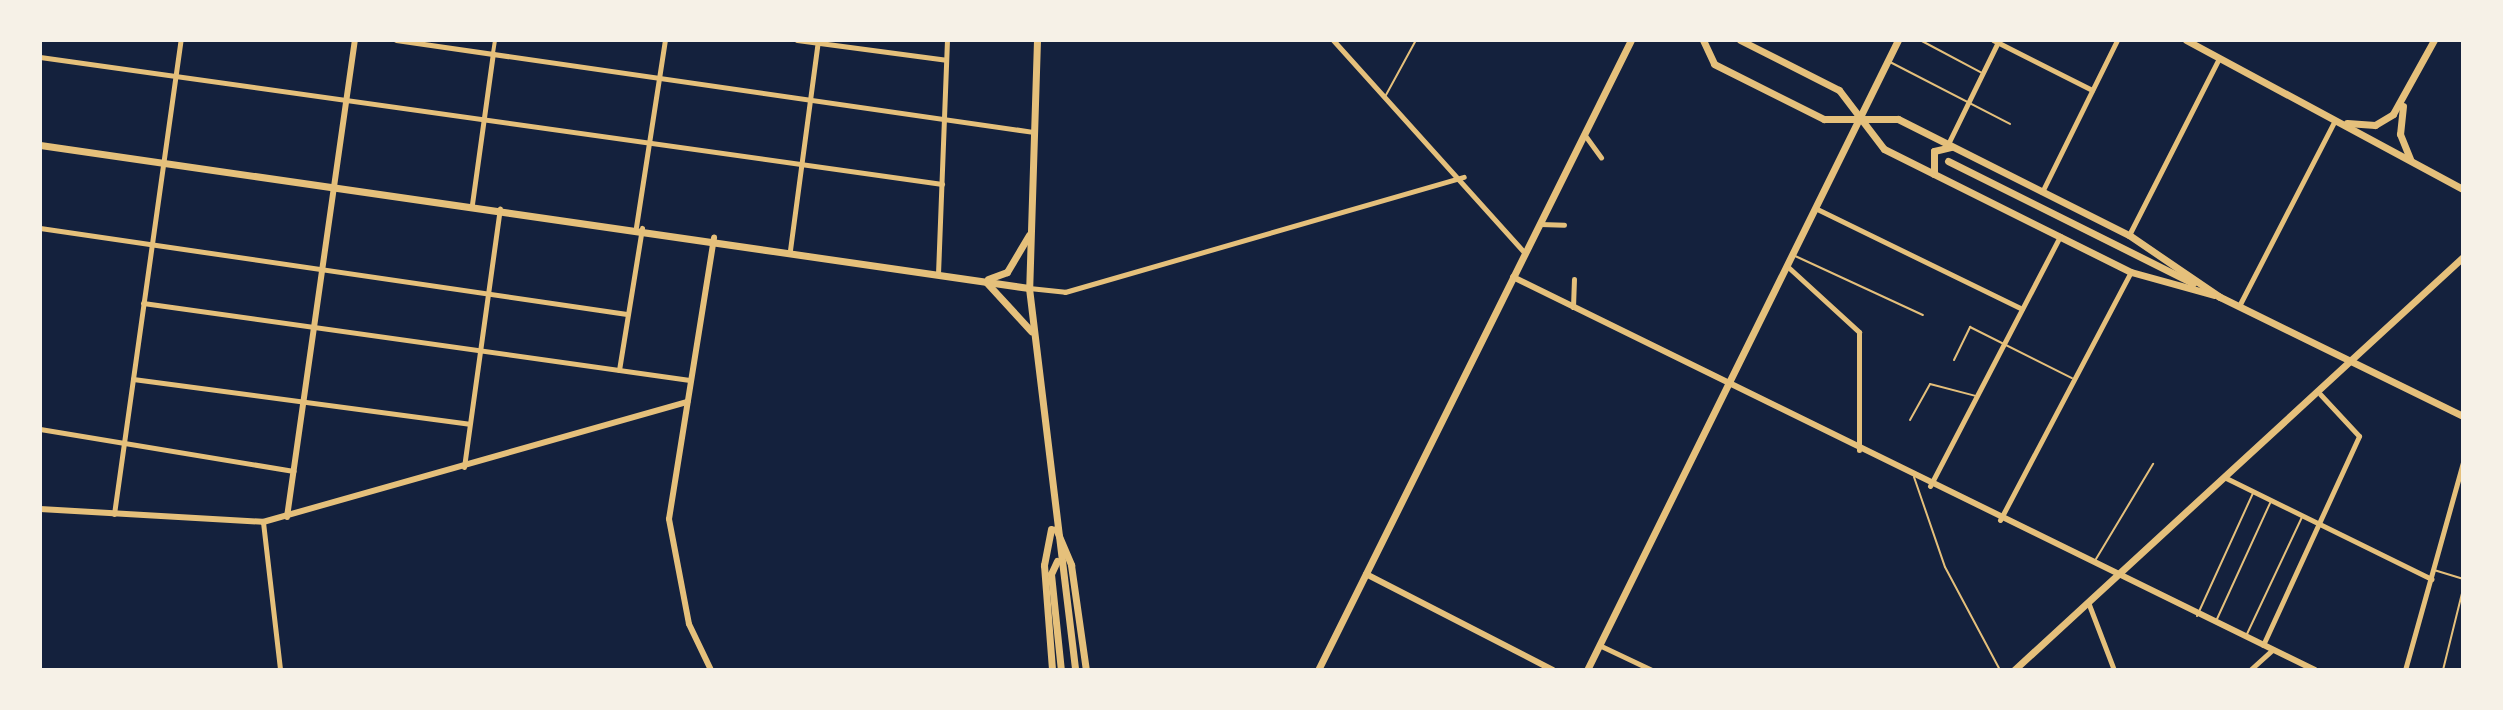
<!DOCTYPE html>
<style>
body{margin:0}
#map{position:relative;width:2503px;height:710px;overflow:hidden;background:#14213d;font-family:Inter,sans-serif}
div>[style]{position:absolute}
.service>*{height:2px;margin:-1px;padding:0 1px;transform-origin:1px;border-radius:1px;background:#e5c07b}
.pedestrian>*{height:4px;margin:-2px;padding:0 2px;transform-origin:2px;border-radius:2px;background:#e5c07b}
.minor>*{height:5px;margin:-2.5px;padding:0 2.5px;transform-origin:2.5px;border-radius:2.5px;background:#e5c07b}
.tertiary>*{height:6px;margin:-3px;padding:0 3px;transform-origin:3px;border-radius:3px;background:#e5c07b}
.secondary>*{height:7px;margin:-3.5px;padding:0 3.5px;transform-origin:3.5px;border-radius:3.5px;background:#e5c07b}
span{translate:-50% -50%;white-space:nowrap;text-align:center;line-height:1.15;-webkit-text-stroke:6px #f6f1e7;paint-order:stroke}
.frame{position:absolute;inset:0;border:42px solid #f6f1e7;pointer-events:none}
</style>
<div id="map">
<div class="service">
<i style="left:1920px;top:40px;width:70px;rotate:28deg"></i>
<i style="left:1890px;top:62px;width:135px;rotate:27.3deg"></i>
<i style="left:1386px;top:95px;width:63px;rotate:-61.4deg"></i>
<i style="left:1793px;top:255px;width:143px;rotate:24.8deg"></i>
<i style="left:1954px;top:360px;width:37px;rotate:-64deg"></i>
<i style="left:1970px;top:327px;width:114px;rotate:26.6deg"></i>
<i style="left:1910px;top:420px;width:41px;rotate:-60.9deg"></i>
<i style="left:1930px;top:384px;width:48px;rotate:14.6deg"></i>
<i style="left:1914px;top:477px;width:95px;rotate:71deg"></i>
<i style="left:1945px;top:567px;width:117px;rotate:61.9deg"></i>
<i style="left:2096px;top:559px;width:111px;rotate:-59deg"></i>
<i style="left:2434px;top:570px;width:30px;rotate:17deg"></i>
<i style="left:2197px;top:616px;width:135px;rotate:-65.5deg"></i>
<i style="left:2217px;top:619px;width:130px;rotate:-65.4deg"></i>
<i style="left:2247px;top:634px;width:129px;rotate:-64.8deg"></i>
<i style="left:2443px;top:670px;width:83px;rotate:-76.1deg"></i>
</div>
<div class="pedestrian">
<i style="left:493px;top:53px;width:13px;rotate:-81deg"></i>
</div>
<div class="minor">
<i style="left:396px;top:40px;width:645px;rotate:8.21deg"></i>
<i style="left:797px;top:40px;width:150px;rotate:7.6deg"></i>
<i style="left:1333px;top:40px;width:287px;rotate:48deg"></i>
<i style="left:1993px;top:40px;width:111px;rotate:26.8deg"></i>
<i style="left:40px;top:57px;width:911px;rotate:8.01deg"></i>
<i style="left:1584px;top:134px;width:29px;rotate:54deg"></i>
<i style="left:1948px;top:144px;width:114px;rotate:-63.9deg"></i>
<i style="left:2042px;top:192px;width:169px;rotate:-63.7deg"></i>
<i style="left:472px;top:204px;width:152px;rotate:-82.1deg"></i>
<i style="left:1815px;top:208px;width:230px;rotate:26deg"></i>
<i style="left:1540px;top:224px;width:24px;rotate:2deg"></i>
<i style="left:636px;top:227px;width:189px;rotate:-81.2deg"></i>
<i style="left:40px;top:228px;width:593px;rotate:8.33deg"></i>
<i style="left:2129px;top:235px;width:199px;rotate:-63deg"></i>
<i style="left:790px;top:250px;width:212px;rotate:-82.4deg"></i>
<i style="left:1787px;top:266px;width:98px;rotate:42.5deg"></i>
<i style="left:1859px;top:332px;width:118px;rotate:90deg"></i>
<i style="left:938px;top:274px;width:234px;rotate:-87.8deg"></i>
<i style="left:1029px;top:288px;width:36px;rotate:6deg"></i>
<i style="left:1065px;top:292px;width:415px;rotate:-16.1deg"></i>
<i style="left:143px;top:303px;width:552px;rotate:8.01deg"></i>
<i style="left:2239px;top:306px;width:209px;rotate:-62.7deg"></i>
<i style="left:1573px;top:307px;width:28px;rotate:-88deg"></i>
<i style="left:619px;top:370px;width:144px;rotate:-80.8deg"></i>
<i style="left:133px;top:379px;width:339px;rotate:7.6deg"></i>
<i style="left:40px;top:429px;width:257px;rotate:9.4deg"></i>
<i style="left:464px;top:467px;width:261px;rotate:-82.1deg"></i>
<i style="left:2226px;top:478px;width:229px;rotate:26.2deg"></i>
<i style="left:1930px;top:486px;width:282px;rotate:-62.5deg"></i>
<i style="left:114px;top:514px;width:479px;rotate:-82deg"></i>
<i style="left:2000px;top:520px;width:280px;rotate:-62.2deg"></i>
<i style="left:263px;top:522px;width:149px;rotate:83.4deg"></i>
<i style="left:2088px;top:602px;width:73px;rotate:69.1deg"></i>
<i style="left:1599px;top:645px;width:59px;rotate:25.3deg"></i>
<i style="left:2263px;top:645px;width:230px;rotate:-65.3deg"></i>
<i style="left:2359px;top:436px;width:57px;rotate:-132.9deg"></i>
<i style="left:2250px;top:670px;width:30px;rotate:-42deg"></i>
<i style="left:2405px;top:670px;width:216px;rotate:-74.4deg"></i>
</div>
<div class="tertiary">
<i style="left:1513px;top:277px;width:893px;rotate:26.11deg"></i>
<i style="left:40px;top:509px;width:223px;rotate:3.3deg"></i>
<i style="left:263px;top:522px;width:441px;rotate:-15.8deg"></i>
<i style="left:287px;top:517px;width:482px;rotate:-81.9deg"></i>
<i style="left:1366px;top:574px;width:210px;rotate:27.2deg"></i>
<i style="left:711px;top:670px;width:51px;rotate:-115.6deg"></i>
<i style="left:689px;top:624px;width:107px;rotate:-100.8deg"></i>
<i style="left:669px;top:519px;width:285px;rotate:-80.9deg"></i>
</div>
<div class="secondary">
<i style="left:1037px;top:40px;width:248px;rotate:91.8deg"></i>
<i style="left:1029px;top:288px;width:385px;rotate:83.1deg"></i>
<i style="left:1703px;top:40px;width:26px;rotate:65deg"></i>
<i style="left:1714px;top:64px;width:123px;rotate:26.6deg"></i>
<i style="left:1824px;top:119px;width:74px"></i>
<i style="left:1898px;top:119px;width:258px;rotate:26.7deg"></i>
<i style="left:2129px;top:235px;width:110px;rotate:34.3deg"></i>
<i style="left:1740px;top:40px;width:111px;rotate:26.8deg"></i>
<i style="left:1839px;top:90px;width:74px;rotate:52.7deg"></i>
<i style="left:1884px;top:149px;width:276px;rotate:26.5deg"></i>
<i style="left:2131px;top:272px;width:86px;rotate:15.5deg"></i>
<i style="left:2186px;top:40px;width:315px;rotate:28.3deg"></i>
<i style="left:2403px;top:106px;width:28px;rotate:96deg"></i>
<i style="left:2400px;top:134px;width:27px;rotate:68deg"></i>
<i style="left:2347px;top:123px;width:28px;rotate:4deg"></i>
<i style="left:2375px;top:125px;width:21px;rotate:-31deg"></i>
<i style="left:2393px;top:114px;width:85px;rotate:-61deg"></i>
<i style="left:40px;top:145px;width:999px;rotate:8.23deg"></i>
<i style="left:1948px;top:161px;width:274px;rotate:26.5deg"></i>
<i style="left:1934px;top:174px;width:23px;rotate:-90deg"></i>
<i style="left:1934px;top:151px;width:17px;rotate:-13deg"></i>
<i style="left:988px;top:279px;width:20px;rotate:-20deg"></i>
<i style="left:1007px;top:272px;width:43px;rotate:-59.3deg"></i>
<i style="left:986px;top:282px;width:67px;rotate:47.4deg"></i>
<i style="left:2218px;top:296px;width:273px;rotate:26.1deg"></i>
<i style="left:1051px;top:529px;width:37px;rotate:101deg"></i>
<i style="left:1044px;top:565px;width:105px;rotate:85.6deg"></i>
<i style="left:1056px;top:529px;width:39px;rotate:67deg"></i>
<i style="left:1071px;top:565px;width:106px;rotate:81.9deg"></i>
<i style="left:1057px;top:561px;width:14px;rotate:115deg"></i>
<i style="left:1051px;top:574px;width:97px;rotate:84.1deg"></i>
<i style="left:1318px;top:670px;width:703px;rotate:-63.58deg"></i>
<i style="left:1587px;top:670px;width:703px;rotate:-63.73deg"></i>
<i style="left:2014px;top:670px;width:610px;rotate:-42.61deg"></i>
</div>
<div class="frame"></div>
</div>
